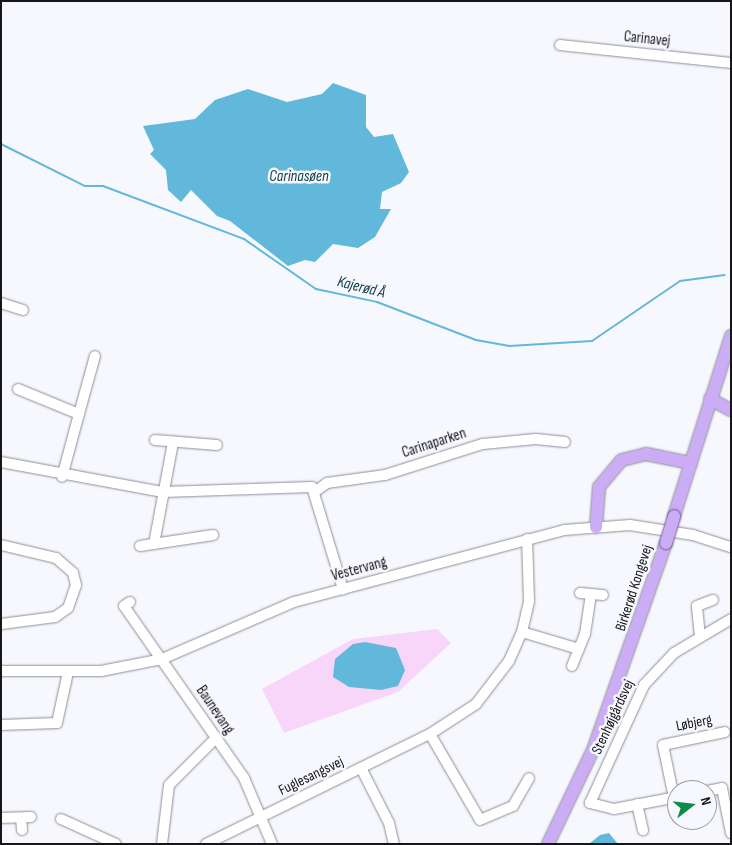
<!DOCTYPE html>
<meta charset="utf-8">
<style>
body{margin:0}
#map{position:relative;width:732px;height:845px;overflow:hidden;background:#f7f8fe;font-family:"Sofia Sans Condensed",sans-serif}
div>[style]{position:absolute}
.green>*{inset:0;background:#f8d6fa}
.water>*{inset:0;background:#61b8da}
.stream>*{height:2px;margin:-1px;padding:0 1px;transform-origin:1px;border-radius:1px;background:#61b8da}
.roads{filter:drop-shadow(0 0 1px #8c8e96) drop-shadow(0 0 1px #8c8e96)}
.minor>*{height:10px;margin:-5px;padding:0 5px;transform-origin:5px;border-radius:5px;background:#fff}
.major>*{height:12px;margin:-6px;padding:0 6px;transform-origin:6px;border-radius:6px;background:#caadf4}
.bridges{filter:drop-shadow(0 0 1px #7454a3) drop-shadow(0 0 1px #7454a3)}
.major-bridge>*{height:12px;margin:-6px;padding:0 6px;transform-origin:6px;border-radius:6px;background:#caadf4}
span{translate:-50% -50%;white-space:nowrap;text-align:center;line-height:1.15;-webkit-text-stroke:5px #f7f8fe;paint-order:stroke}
.street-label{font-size:15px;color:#161619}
.water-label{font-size:16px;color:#123a49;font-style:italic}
.frame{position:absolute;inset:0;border:2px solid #161619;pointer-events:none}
.north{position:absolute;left:667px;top:780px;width:50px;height:50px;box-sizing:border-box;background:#f7f8fe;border:1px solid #9d9ea2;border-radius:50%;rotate:74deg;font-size:14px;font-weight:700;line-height:20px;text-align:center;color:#161619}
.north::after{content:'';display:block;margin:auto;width:18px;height:22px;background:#0d8c48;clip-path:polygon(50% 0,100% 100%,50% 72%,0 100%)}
</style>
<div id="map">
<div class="green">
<i style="clip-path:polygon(437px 629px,451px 643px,398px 692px,284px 733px,262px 689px,353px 639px)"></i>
</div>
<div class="water">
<i style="clip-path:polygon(333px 83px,366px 95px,366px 127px,374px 137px,393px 134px,409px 172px,401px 183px,382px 192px,380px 209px,391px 209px,375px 237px,358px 248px,333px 244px,315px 262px,305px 260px,288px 266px,230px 221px,217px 216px,191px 190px,181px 202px,168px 190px,166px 170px,150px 154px,154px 150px,143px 126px,195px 119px,215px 100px,248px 89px,287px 102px,322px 94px)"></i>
<i style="clip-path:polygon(365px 642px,396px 648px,405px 670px,398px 686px,381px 690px,349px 687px,333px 677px,335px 659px,353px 644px)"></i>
<i style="clip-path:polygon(609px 833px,618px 844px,589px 844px,600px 835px)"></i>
</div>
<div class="stream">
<i style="left:1px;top:144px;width:94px;rotate:26.6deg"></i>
<i style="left:85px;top:186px;width:18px"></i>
<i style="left:103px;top:186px;width:151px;rotate:20.6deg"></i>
<i style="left:244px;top:239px;width:88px;rotate:34.8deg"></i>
<i style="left:316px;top:289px;width:62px;rotate:12deg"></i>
<i style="left:377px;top:302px;width:106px;rotate:21deg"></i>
<i style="left:476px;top:340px;width:34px;rotate:10deg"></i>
<i style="left:509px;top:346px;width:83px;rotate:-3.4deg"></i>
<i style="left:592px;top:341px;width:107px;rotate:-34.3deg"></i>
<i style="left:680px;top:281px;width:45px;rotate:-7.6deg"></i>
</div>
<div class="roads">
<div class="minor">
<i style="left:560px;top:45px;width:172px;rotate:6deg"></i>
<i style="left:1px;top:303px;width:23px;rotate:18deg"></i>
<i style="left:18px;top:389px;width:66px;rotate:22.3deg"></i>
<i style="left:79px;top:414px;width:65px;rotate:105.1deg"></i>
<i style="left:79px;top:414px;width:60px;rotate:-74.6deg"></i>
<i style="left:155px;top:440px;width:62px;rotate:4.6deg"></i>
<i style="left:1px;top:462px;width:165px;rotate:10.5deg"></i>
<i style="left:163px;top:492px;width:149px;rotate:-1.9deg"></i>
<i style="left:312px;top:487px;width:107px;rotate:73.1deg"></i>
<i style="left:316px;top:491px;width:14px;rotate:-36deg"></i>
<i style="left:327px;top:483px;width:59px;rotate:-7.9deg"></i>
<i style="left:385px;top:475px;width:103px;rotate:-17.6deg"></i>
<i style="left:483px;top:444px;width:53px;rotate:-5.4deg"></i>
<i style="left:536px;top:439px;width:29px;rotate:6deg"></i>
<i style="left:154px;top:544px;width:104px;rotate:-79.4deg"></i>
<i style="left:1px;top:545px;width:57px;rotate:13.3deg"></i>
<i style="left:56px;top:558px;width:23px;rotate:41deg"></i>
<i style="left:73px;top:573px;width:12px;rotate:76deg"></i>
<i style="left:76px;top:585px;width:24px;rotate:109deg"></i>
<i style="left:68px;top:608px;width:16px;rotate:145deg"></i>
<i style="left:55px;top:617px;width:54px;rotate:172.6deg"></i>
<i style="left:140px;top:546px;width:74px;rotate:-8.6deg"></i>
<i style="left:580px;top:593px;width:23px;rotate:5deg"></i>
<i style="left:130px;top:602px;width:7px;rotate:146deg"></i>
<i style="left:124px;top:606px;width:210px;rotate:55.1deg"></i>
<i style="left:244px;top:778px;width:72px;rotate:67deg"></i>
<i style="left:522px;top:632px;width:59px;rotate:16.6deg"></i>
<i style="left:700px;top:636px;width:30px;rotate:-96deg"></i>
<i style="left:697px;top:606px;width:17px;rotate:-21deg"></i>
<i style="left:572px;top:666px;width:35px;rotate:-68deg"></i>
<i style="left:585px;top:634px;width:40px;rotate:-81.5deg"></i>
<i style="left:1px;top:671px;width:100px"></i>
<i style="left:101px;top:671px;width:62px;rotate:-11.1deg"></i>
<i style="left:162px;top:659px;width:144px;rotate:-23.4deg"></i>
<i style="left:294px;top:602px;width:279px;rotate:-14.9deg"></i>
<i style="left:564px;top:530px;width:66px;rotate:-4.3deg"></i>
<i style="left:630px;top:525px;width:64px;rotate:9deg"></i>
<i style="left:693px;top:535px;width:40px;rotate:18deg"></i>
<i style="left:1px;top:725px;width:56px;rotate:-2deg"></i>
<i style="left:57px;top:723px;width:52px;rotate:-77.8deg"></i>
<i style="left:430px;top:734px;width:99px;rotate:59.8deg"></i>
<i style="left:480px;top:820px;width:36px;rotate:-23deg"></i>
<i style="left:513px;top:806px;width:32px;rotate:-60deg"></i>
<i style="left:361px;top:768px;width:62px;rotate:63deg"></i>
<i style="left:389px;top:823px;width:22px;rotate:77deg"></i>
<i style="left:707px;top:791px;width:15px;rotate:-11deg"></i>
<i style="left:722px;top:788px;width:46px;rotate:78.7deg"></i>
<i style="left:677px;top:797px;width:64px;rotate:169.2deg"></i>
<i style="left:614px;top:809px;width:25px;rotate:-166deg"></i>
<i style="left:590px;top:803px;width:130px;rotate:-65.4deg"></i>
<i style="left:644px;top:685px;width:44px;rotate:-46.8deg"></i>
<i style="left:674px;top:653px;width:66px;rotate:-30.8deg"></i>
<i style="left:674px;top:798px;width:54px;rotate:-101.7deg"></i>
<i style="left:663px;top:745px;width:63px;rotate:-11.8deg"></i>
<i style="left:637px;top:804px;width:27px;rotate:77deg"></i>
<i style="left:1px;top:818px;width:30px;rotate:-2deg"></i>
<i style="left:21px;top:818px;width:12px;rotate:85deg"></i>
<i style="left:61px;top:819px;width:60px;rotate:24.4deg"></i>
<i style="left:162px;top:844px;width:59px;rotate:-83.2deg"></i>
<i style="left:169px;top:785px;width:66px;rotate:-45deg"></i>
<i style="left:206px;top:844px;width:250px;rotate:-26.2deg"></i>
<i style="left:430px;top:734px;width:55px;rotate:-33.1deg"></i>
<i style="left:476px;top:704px;width:54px;rotate:-52.5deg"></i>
<i style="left:509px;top:661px;width:32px;rotate:-66deg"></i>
<i style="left:522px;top:632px;width:32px;rotate:-77deg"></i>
<i style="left:529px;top:601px;width:62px;rotate:-91.8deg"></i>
</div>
<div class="major">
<i style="left:710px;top:399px;width:24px;rotate:28deg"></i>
<i style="left:674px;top:516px;width:189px;rotate:-72.4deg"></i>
<i style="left:596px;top:527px;width:40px;rotate:-85.7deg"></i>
<i style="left:599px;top:487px;width:35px;rotate:-50deg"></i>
<i style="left:622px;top:460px;width:25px;rotate:-14deg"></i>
<i style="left:646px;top:454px;width:46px;rotate:11.3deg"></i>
<i style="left:548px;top:844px;width:104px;rotate:-64.4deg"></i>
<i style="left:593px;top:750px;width:219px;rotate:-70.6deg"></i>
</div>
</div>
<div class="bridges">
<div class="major-bridge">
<i style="left:666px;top:543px;width:28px;rotate:-73deg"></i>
</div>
</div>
<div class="street-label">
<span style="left:647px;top:39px;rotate:6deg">Carinavej</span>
<span style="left:434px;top:443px;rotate:-18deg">Carinaparken</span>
<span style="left:359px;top:569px;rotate:-15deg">Vestervang</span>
<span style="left:634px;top:588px;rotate:-72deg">Birkerød Kongevej</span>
<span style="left:215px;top:710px;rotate:56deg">Baunevang</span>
<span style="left:613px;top:717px;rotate:-65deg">Stenhøjgårdsvej</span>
<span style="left:694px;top:723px;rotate:-11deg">Løbjerg</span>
<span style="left:311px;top:776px;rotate:-26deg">Fuglesangsvej</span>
</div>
<div class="water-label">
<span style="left:299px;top:177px">Carinasøen</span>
<span style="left:361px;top:288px;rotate:14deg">Kajerød Å</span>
</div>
<div class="frame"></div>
<div class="north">N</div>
</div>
